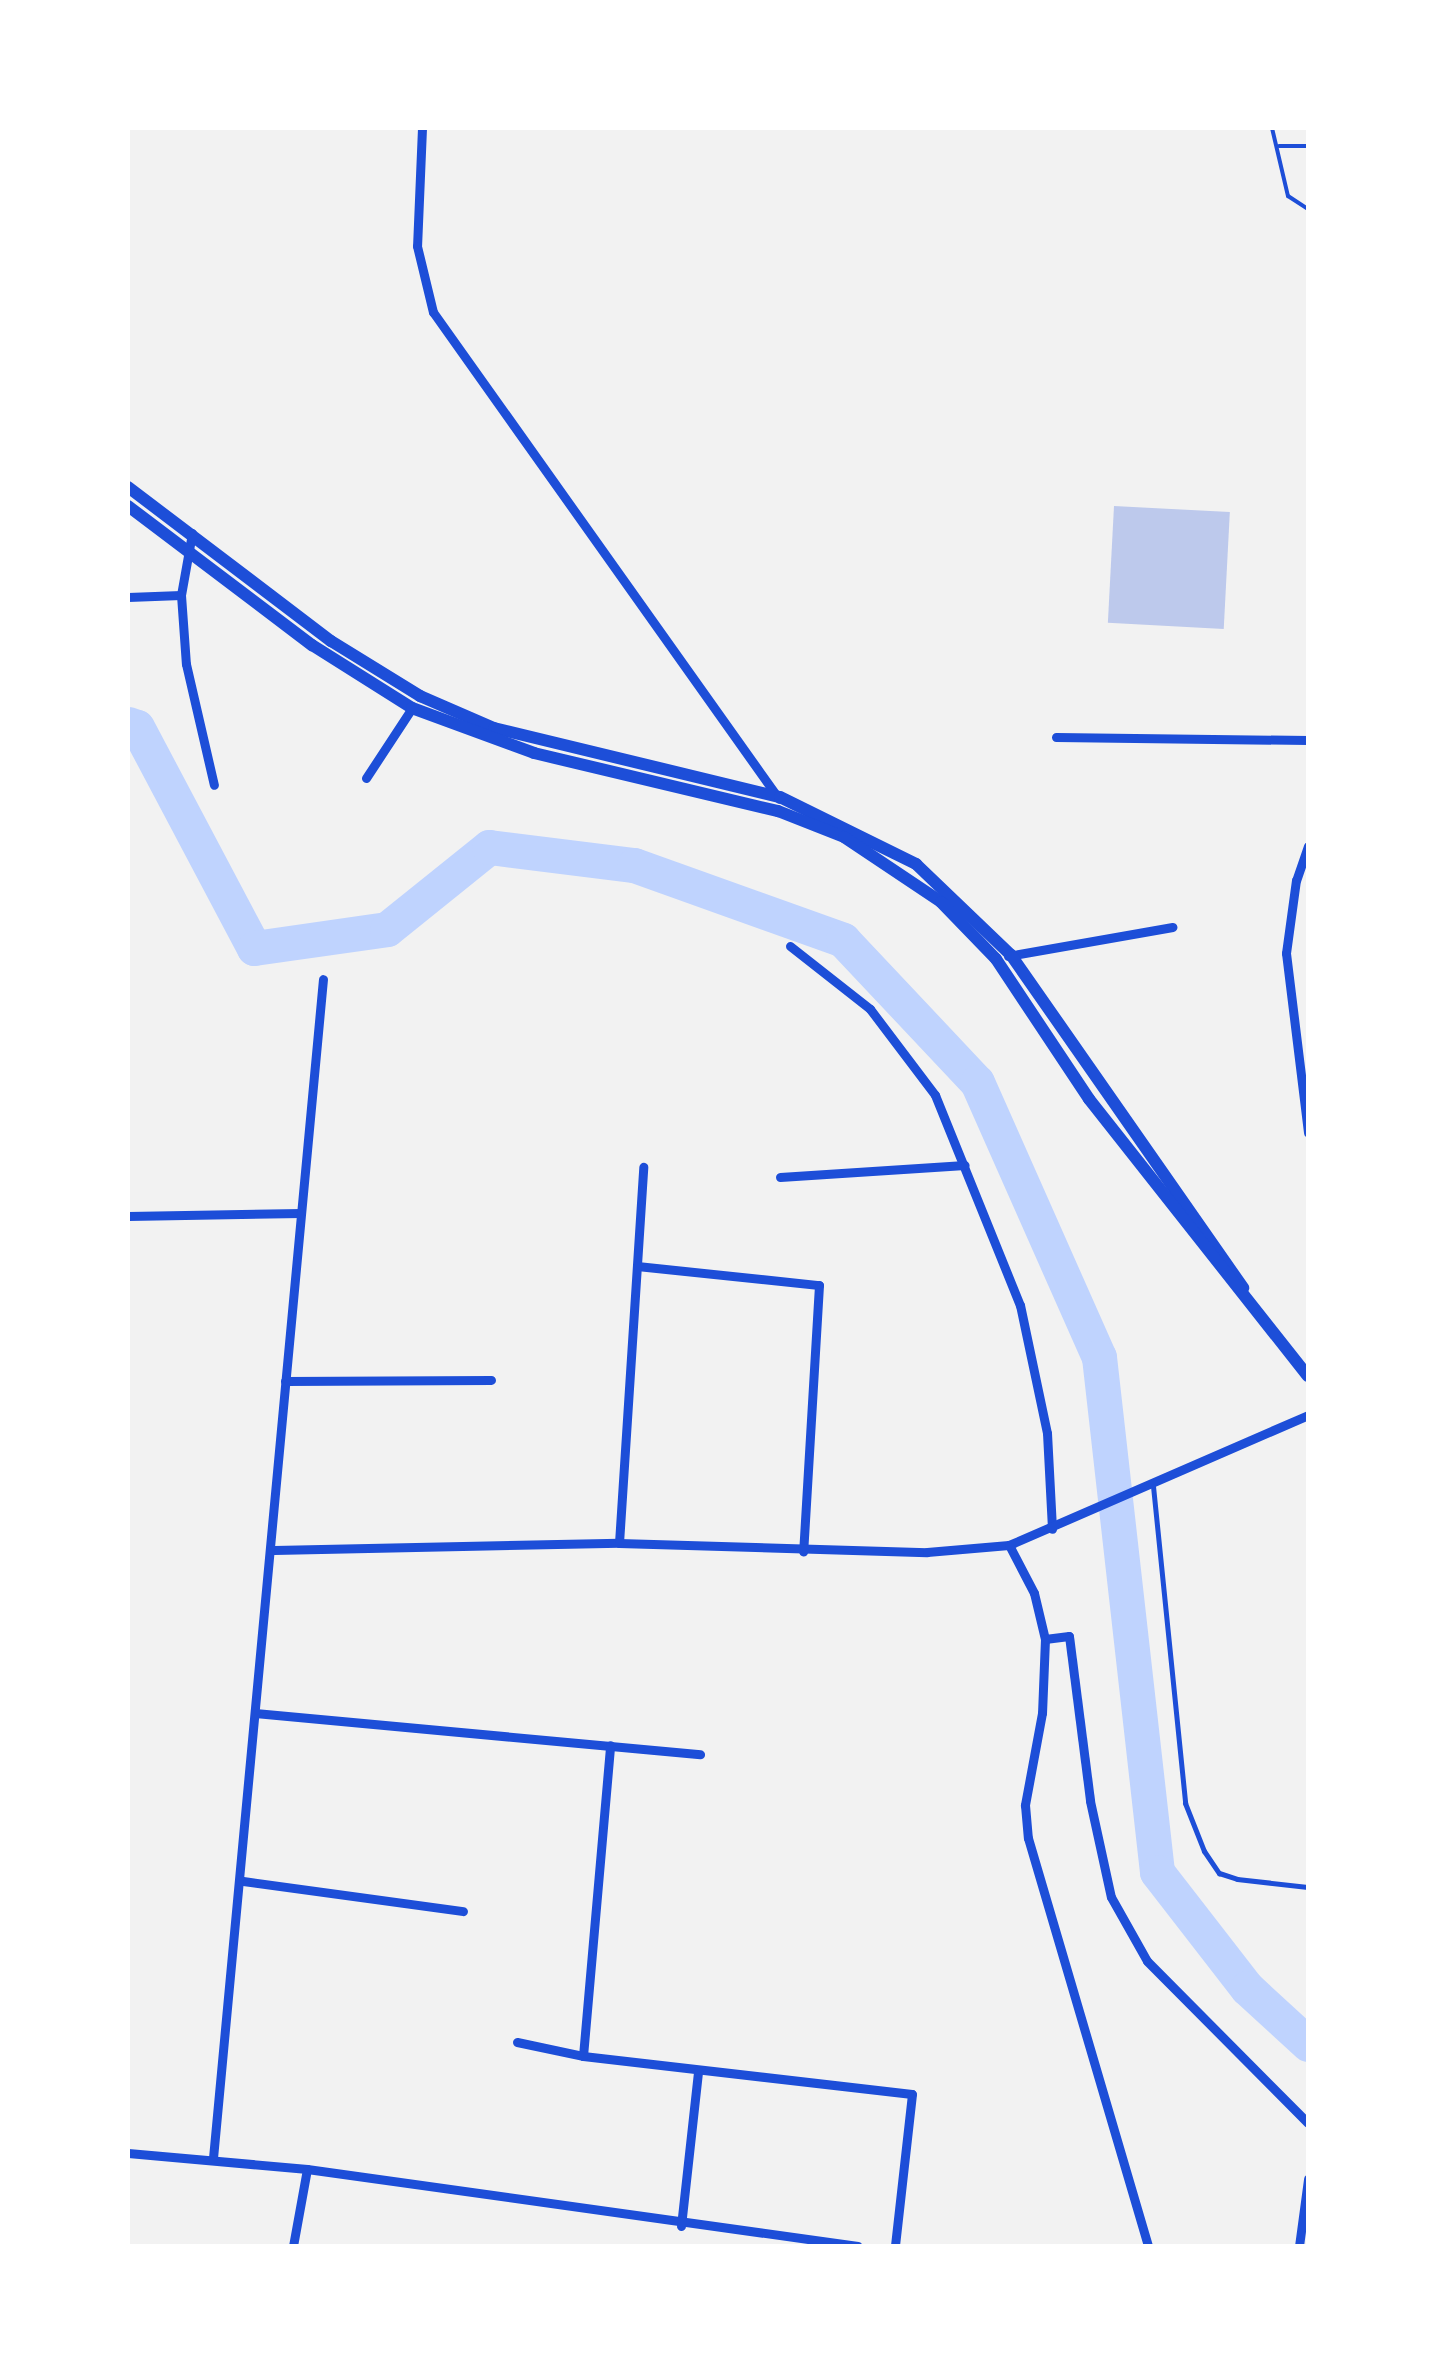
<!DOCTYPE html>
<style>
body{margin:0}
#map{position:relative;width:1436px;height:2374px;overflow:hidden;background:#f2f2f2;font-family:Commissioner,sans-serif}
div>[style]{position:absolute}
.river>*{height:35px;margin:-17.5px;padding:0 17.5px;transform-origin:17.5px;border-radius:17.5px;background:#bfd3fe}
.building>*{inset:0;background:#bdc9ec;transform-origin:0 0}
.path>*{height:4px;margin:-2px;padding:0 2px;transform-origin:2px;border-radius:2px;background:#1d4ed8}
.service>*{height:5px;margin:-2.5px;padding:0 2.5px;transform-origin:2.5px;border-radius:2.5px;background:#1d4ed8}
.minor>*{height:9px;margin:-4.5px;padding:0 4.5px;transform-origin:4.5px;border-radius:4.5px;background:#1d4ed8}
.secondary>*{height:12px;margin:-6px;padding:0 6px;transform-origin:6px;border-radius:6px;background:#1d4ed8}
span{translate:-50% -50%;white-space:nowrap;text-align:center;line-height:1.15;-webkit-text-stroke:10px #fff;paint-order:stroke}
.frame{position:absolute;inset:0;border:130px solid #fff;pointer-events:none}
</style>
<div id="map">
<div class="river">
<i style="left:128px;top:724px;width:9px;rotate:18deg"></i>
<i style="left:137px;top:727px;width:250px;rotate:62.1deg"></i>
<i style="left:254px;top:948px;width:134px;rotate:-8.1deg"></i>
<i style="left:387px;top:929px;width:131px;rotate:-38.8deg"></i>
<i style="left:489px;top:847px;width:146px;rotate:7.1deg"></i>
<i style="left:634px;top:865px;width:222px;rotate:19.7deg"></i>
<i style="left:843px;top:940px;width:195px;rotate:46.7deg"></i>
<i style="left:977px;top:1082px;width:301px;rotate:66.1deg"></i>
<i style="left:1099px;top:1357px;width:518px;rotate:83.57deg"></i>
<i style="left:1157px;top:1872px;width:147px;rotate:52.2deg"></i>
<i style="left:1247px;top:1988px;width:83px;rotate:42.6deg"></i>
</div>
<div class="building">
<i style="left:1114px;top:506px;width:116px;height:117px;rotate:3deg"></i>
</div>
<div class="path">
<i style="left:1272px;top:128px;width:70px;rotate:76.8deg"></i>
<i style="left:1288px;top:196px;width:24px;rotate:33deg"></i>
<i style="left:1279px;top:146px;width:29px"></i>
</div>
<div class="service">
<i style="left:1153px;top:1486px;width:319px;rotate:84.2deg"></i>
<i style="left:1185px;top:1803px;width:52px;rotate:68.4deg"></i>
<i style="left:1204px;top:1851px;width:27px;rotate:56deg"></i>
<i style="left:1219px;top:1873px;width:19px;rotate:18deg"></i>
<i style="left:1237px;top:1879px;width:71px;rotate:6.4deg"></i>
</div>
<div class="minor">
<i style="left:422px;top:128px;width:118px;rotate:92.4deg"></i>
<i style="left:417px;top:246px;width:68px;rotate:76.4deg"></i>
<i style="left:433px;top:312px;width:597px;rotate:54.61deg"></i>
<i style="left:181px;top:595px;width:69px;rotate:85.9deg"></i>
<i style="left:186px;top:664px;width:124px;rotate:77deg"></i>
<i style="left:128px;top:597px;width:53px;rotate:-2.2deg"></i>
<i style="left:181px;top:595px;width:63px;rotate:-79.9deg"></i>
<i style="left:1056px;top:737px;width:252px;rotate:0.7deg"></i>
<i style="left:366px;top:778px;width:84px;rotate:-56.7deg"></i>
<i style="left:1308px;top:846px;width:36px;rotate:109deg"></i>
<i style="left:1296px;top:880px;width:74px;rotate:97.8deg"></i>
<i style="left:1286px;top:953px;width:181px;rotate:83deg"></i>
<i style="left:790px;top:946px;width:102px;rotate:38.2deg"></i>
<i style="left:870px;top:1009px;width:108px;rotate:52.9deg"></i>
<i style="left:935px;top:1095px;width:227px;rotate:68deg"></i>
<i style="left:1020px;top:1305px;width:131px;rotate:78.1deg"></i>
<i style="left:1047px;top:1433px;width:96px;rotate:87deg"></i>
<i style="left:1008px;top:956px;width:167px;rotate:-10deg"></i>
<i style="left:780px;top:1177px;width:185px;rotate:-3.7deg"></i>
<i style="left:128px;top:1216px;width:173px;rotate:-1deg"></i>
<i style="left:637px;top:1266px;width:183px;rotate:6deg"></i>
<i style="left:819px;top:1285px;width:267px;rotate:93.4deg"></i>
<i style="left:285px;top:1381px;width:206px;rotate:-0.3deg"></i>
<i style="left:619px;top:1543px;width:377px;rotate:-86.3deg"></i>
<i style="left:1009px;top:1545px;width:54px;rotate:62.5deg"></i>
<i style="left:1034px;top:1593px;width:47px;rotate:76.6deg"></i>
<i style="left:1045px;top:1639px;width:74px;rotate:92.3deg"></i>
<i style="left:1042px;top:1713px;width:94px;rotate:100.5deg"></i>
<i style="left:1025px;top:1805px;width:33px;rotate:85deg"></i>
<i style="left:1028px;top:1838px;width:425px;rotate:73.6deg"></i>
<i style="left:274px;top:1550px;width:345px;rotate:-1.2deg"></i>
<i style="left:619px;top:1543px;width:308px;rotate:1.7deg"></i>
<i style="left:927px;top:1552px;width:82px;rotate:-4.9deg"></i>
<i style="left:1009px;top:1545px;width:326px;rotate:-23.5deg"></i>
<i style="left:1045px;top:1639px;width:24px;rotate:-7deg"></i>
<i style="left:1069px;top:1636px;width:166px;rotate:82.7deg"></i>
<i style="left:1090px;top:1801px;width:98px;rotate:77.7deg"></i>
<i style="left:1111px;top:1897px;width:73px;rotate:60.6deg"></i>
<i style="left:1147px;top:1961px;width:228px;rotate:45.2deg"></i>
<i style="left:255px;top:1713px;width:447px;rotate:5.3deg"></i>
<i style="left:243px;top:1881px;width:222px;rotate:7.8deg"></i>
<i style="left:517px;top:2042px;width:67px;rotate:12deg"></i>
<i style="left:583px;top:2056px;width:331px;rotate:6.6deg"></i>
<i style="left:912px;top:2094px;width:153px;rotate:96.4deg"></i>
<i style="left:583px;top:2056px;width:312px;rotate:-85deg"></i>
<i style="left:128px;top:2153px;width:180px;rotate:5.1deg"></i>
<i style="left:307px;top:2169px;width:556px;rotate:7.96deg"></i>
<i style="left:213px;top:2158px;width:1184px;rotate:-84.67deg"></i>
<i style="left:681px;top:2226px;width:156px;rotate:-83.7deg"></i>
<i style="left:293px;top:2246px;width:78px;rotate:-79.7deg"></i>
<i style="left:1299px;top:2246px;width:68px;rotate:-82.3deg"></i>
</div>
<div class="secondary">
<i style="left:128px;top:487px;width:255px;rotate:37.2deg"></i>
<i style="left:331px;top:641px;width:105px;rotate:31.7deg"></i>
<i style="left:420px;top:696px;width:81px;rotate:23.4deg"></i>
<i style="left:494px;top:728px;width:294px;rotate:13.6deg"></i>
<i style="left:780px;top:797px;width:152px;rotate:26.2deg"></i>
<i style="left:916px;top:864px;width:132px;rotate:43.8deg"></i>
<i style="left:1011px;top:955px;width:406px;rotate:55.1deg"></i>
<i style="left:128px;top:506px;width:231px;rotate:37.1deg"></i>
<i style="left:312px;top:645px;width:118px;rotate:32.2deg"></i>
<i style="left:412px;top:708px;width:130px;rotate:20.2deg"></i>
<i style="left:534px;top:753px;width:251px;rotate:13.4deg"></i>
<i style="left:778px;top:811px;width:71px;rotate:21.5deg"></i>
<i style="left:844px;top:837px;width:117px;rotate:33.8deg"></i>
<i style="left:941px;top:902px;width:79px;rotate:46deg"></i>
<i style="left:996px;top:959px;width:168px;rotate:56.4deg"></i>
<i style="left:1089px;top:1099px;width:353px;rotate:51.7deg"></i>
</div>
<div class="frame"></div>
</div>
